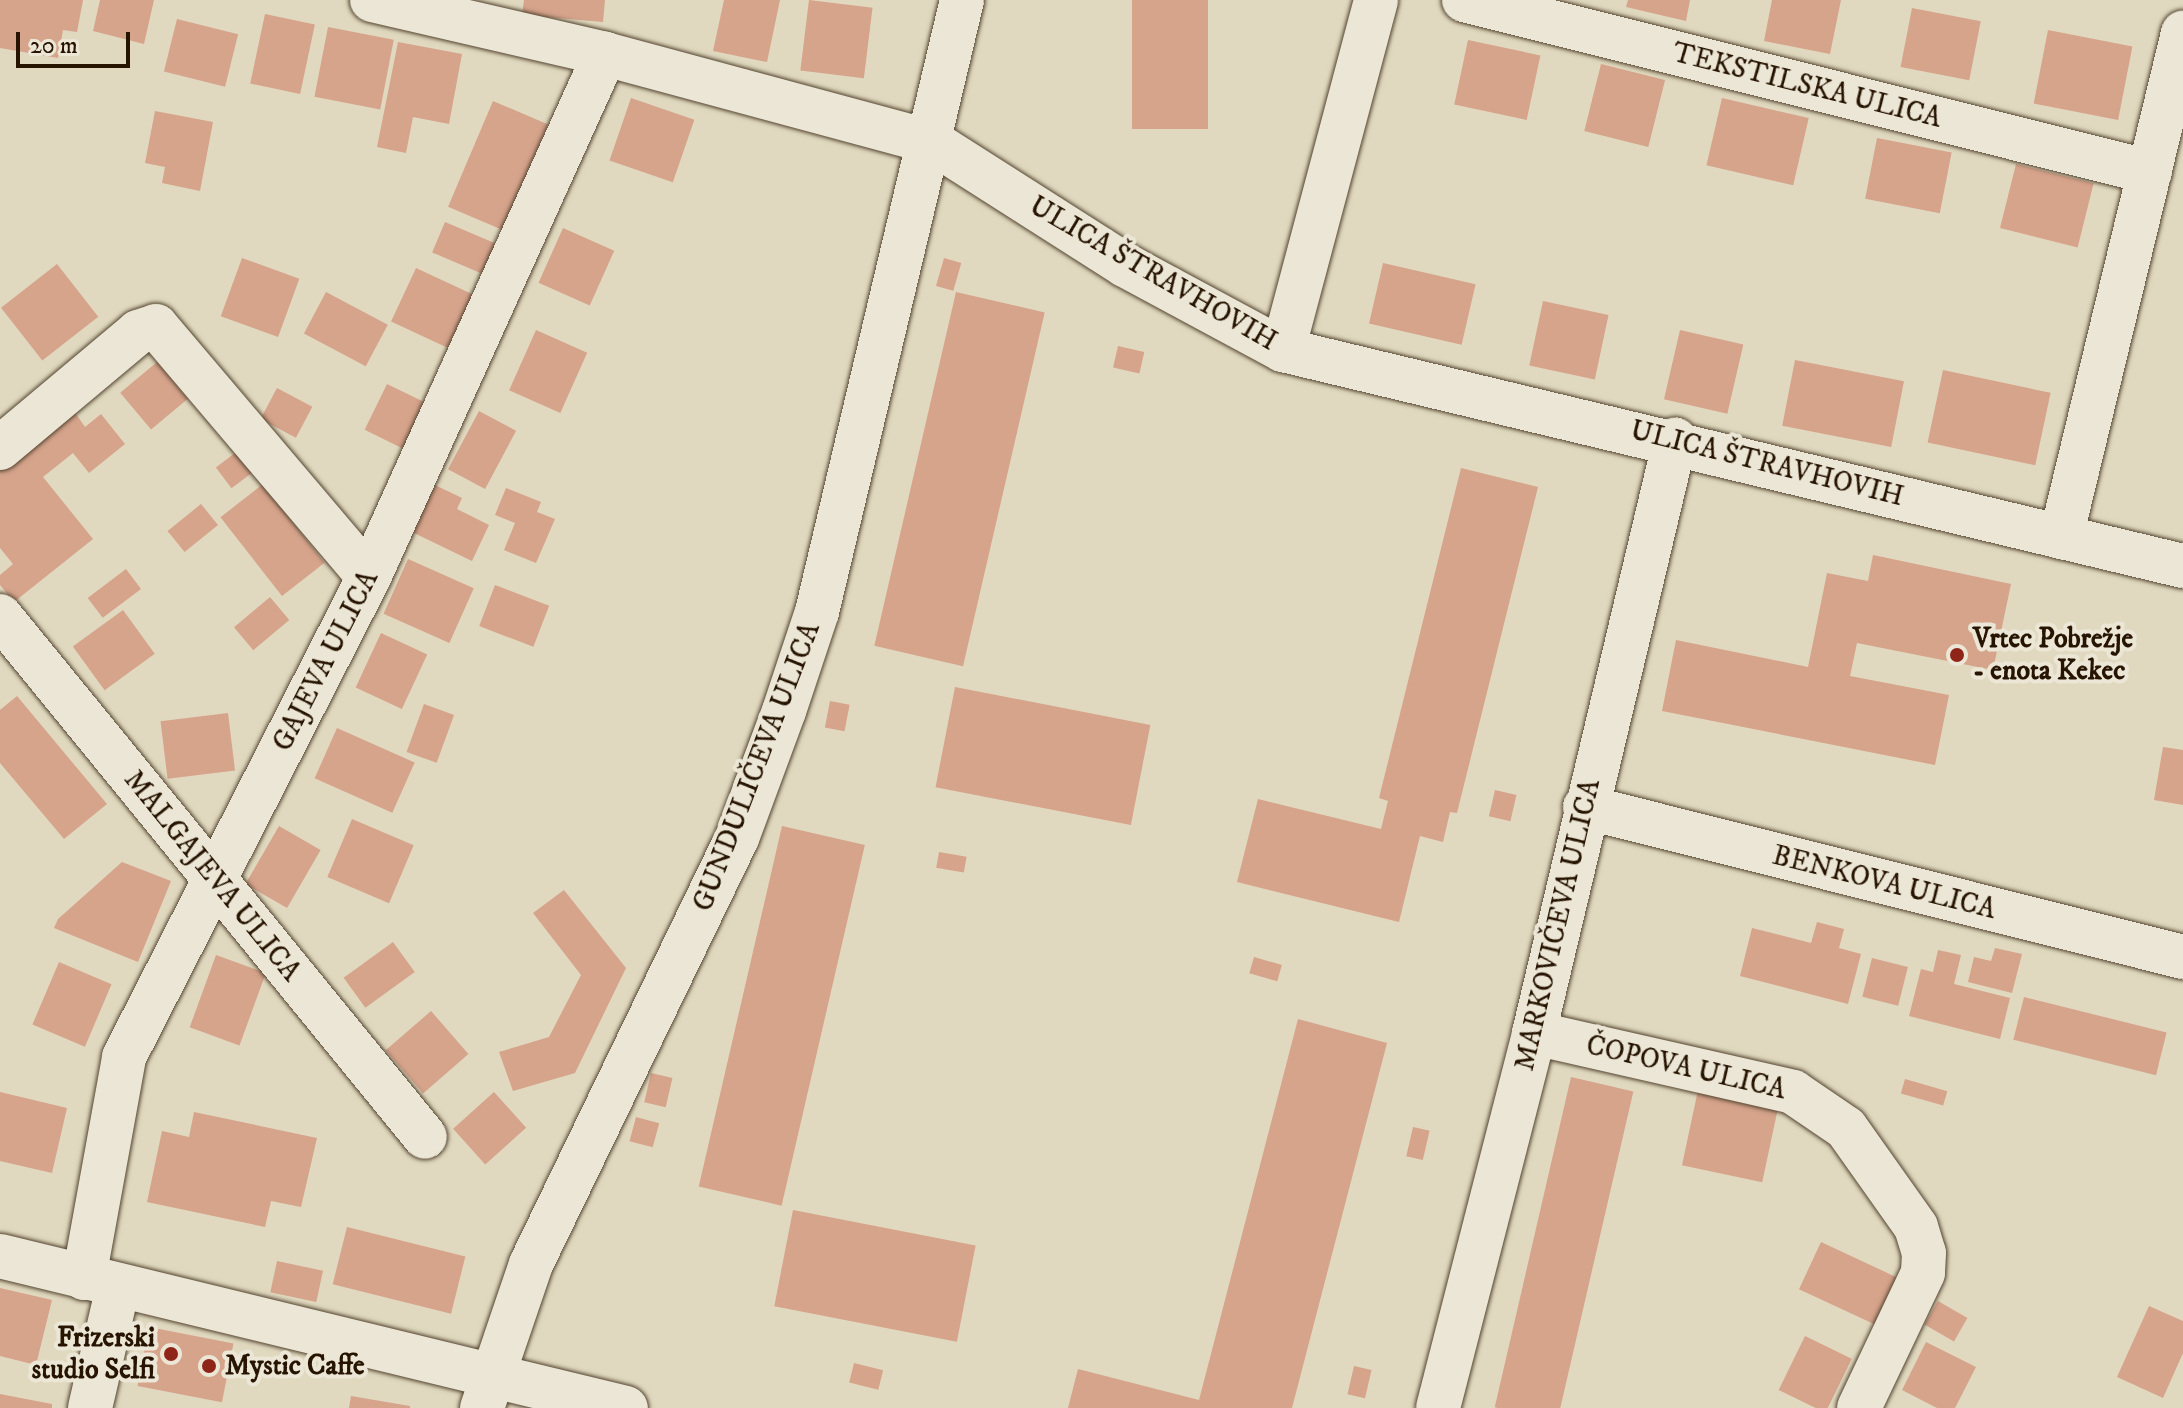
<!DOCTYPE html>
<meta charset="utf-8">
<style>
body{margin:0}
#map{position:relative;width:2183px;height:1408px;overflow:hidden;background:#e0d9bf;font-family:"IM FELL DW Pica",serif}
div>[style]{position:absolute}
.building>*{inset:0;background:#d6a38b;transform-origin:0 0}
.roads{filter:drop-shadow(0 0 2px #544430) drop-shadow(0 0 2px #544430)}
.minor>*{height:44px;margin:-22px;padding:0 22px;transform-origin:22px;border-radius:22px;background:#ebe6d5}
.dots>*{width:22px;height:22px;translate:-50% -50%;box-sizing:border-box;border:4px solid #ebe6d5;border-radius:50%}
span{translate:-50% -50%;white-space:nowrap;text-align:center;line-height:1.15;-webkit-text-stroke:8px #ebe6d5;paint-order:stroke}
.street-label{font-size:28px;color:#261300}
.poi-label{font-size:28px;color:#261300;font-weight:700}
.left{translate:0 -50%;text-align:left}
.right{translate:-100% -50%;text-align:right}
.scale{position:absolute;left:16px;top:32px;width:114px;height:36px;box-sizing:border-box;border:4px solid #261300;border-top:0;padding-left:10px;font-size:24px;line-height:28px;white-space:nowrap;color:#261300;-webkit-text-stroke:6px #ebe6d5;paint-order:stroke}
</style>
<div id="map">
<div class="building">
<i style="clip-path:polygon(0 0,83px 0,77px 32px,63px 30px,58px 58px,0 48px)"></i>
<i style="clip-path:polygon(100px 0,154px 0,144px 44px,93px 31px)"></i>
<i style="clip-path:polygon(524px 0,605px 0,603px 22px,522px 15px)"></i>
<i style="clip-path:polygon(724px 0,780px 0,767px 62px,713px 51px)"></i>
<i style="left:809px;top:0;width:64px;height:71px;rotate:7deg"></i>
<i style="left:1132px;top:0;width:76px;height:129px"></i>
<i style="clip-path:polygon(1628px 0,1690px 0,1686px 21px,1626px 7px)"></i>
<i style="clip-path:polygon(1772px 0,1841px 0,1830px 54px,1764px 41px)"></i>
<i style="left:1912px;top:8px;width:70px;height:60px;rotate:11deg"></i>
<i style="left:265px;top:14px;width:51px;height:71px;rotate:12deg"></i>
<i style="left:177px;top:19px;width:63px;height:54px;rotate:14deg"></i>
<i style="left:328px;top:27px;width:67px;height:71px;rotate:11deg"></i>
<i style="left:2048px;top:30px;width:86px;height:75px;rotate:11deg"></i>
<i style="left:1468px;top:40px;width:74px;height:66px;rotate:12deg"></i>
<i style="clip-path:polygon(398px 42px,462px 54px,449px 124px,413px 117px,406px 153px,377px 147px)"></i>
<i style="left:1601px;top:64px;width:66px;height:69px;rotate:14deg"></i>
<i style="left:631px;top:98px;width:67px;height:66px;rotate:19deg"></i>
<i style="left:1722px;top:98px;width:89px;height:69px;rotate:13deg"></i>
<i style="left:493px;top:101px;width:60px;height:115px;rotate:23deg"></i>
<i style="clip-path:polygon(155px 111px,213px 122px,200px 191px,162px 183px,165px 167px,145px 163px)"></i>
<i style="left:1877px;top:138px;width:76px;height:62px;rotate:11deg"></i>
<i style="left:2016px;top:164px;width:80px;height:66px;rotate:14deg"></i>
<i style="left:445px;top:222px;width:57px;height:33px;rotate:23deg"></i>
<i style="left:563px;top:228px;width:56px;height:60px;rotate:24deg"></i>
<i style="left:242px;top:258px;width:61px;height:62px;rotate:20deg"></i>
<i style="left:944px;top:258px;width:18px;height:29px;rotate:16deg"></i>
<i style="left:1383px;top:263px;width:95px;height:62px;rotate:13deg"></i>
<i style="left:57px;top:264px;width:67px;height:71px;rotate:52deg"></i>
<i style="left:416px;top:268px;width:70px;height:59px;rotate:25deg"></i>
<i style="left:326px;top:292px;width:70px;height:47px;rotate:28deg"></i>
<i style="left:956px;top:292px;width:91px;height:363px;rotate:13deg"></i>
<i style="left:1543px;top:301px;width:67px;height:66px;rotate:12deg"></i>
<i style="left:536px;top:330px;width:56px;height:66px;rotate:24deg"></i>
<i style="left:1680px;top:330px;width:65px;height:71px;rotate:13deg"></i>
<i style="left:1118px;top:346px;width:27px;height:22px;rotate:13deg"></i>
<i style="left:1795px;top:360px;width:111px;height:67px;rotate:11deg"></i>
<i style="left:157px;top:362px;width:48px;height:48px;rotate:50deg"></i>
<i style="left:1943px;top:370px;width:110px;height:74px;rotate:12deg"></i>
<i style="left:387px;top:384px;width:43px;height:51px;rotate:26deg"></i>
<i style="left:277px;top:388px;width:40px;height:35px;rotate:28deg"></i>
<i style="clip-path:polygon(74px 411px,85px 427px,101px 414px,125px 444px,89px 473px,73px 453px,43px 477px,93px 539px,14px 602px,0 585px,0 575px,13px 564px,0 548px,0 470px)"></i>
<i style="left:479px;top:411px;width:42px;height:66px;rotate:28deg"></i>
<i style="left:243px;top:447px;width:26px;height:34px;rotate:53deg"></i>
<i style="clip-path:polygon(1461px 468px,1538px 487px,1457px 813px,1450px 812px,1443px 842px,1420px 836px,1399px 922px,1237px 882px,1258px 799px,1381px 829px,1388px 801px,1379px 798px)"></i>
<i style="left:263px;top:484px;width:100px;height:54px;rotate:52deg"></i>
<i style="clip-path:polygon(435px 485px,462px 498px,457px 509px,489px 525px,472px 561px,412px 532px)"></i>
<i style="clip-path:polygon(506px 488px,541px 502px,537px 512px,555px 519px,536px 563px,504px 550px,515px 523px,495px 515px)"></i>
<i style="left:201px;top:504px;width:27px;height:43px;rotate:51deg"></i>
<i style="clip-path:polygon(1873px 555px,2011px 584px,1993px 670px,1857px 643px,1850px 676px,1949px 695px,1935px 765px,1662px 711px,1676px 640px,1808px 667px,1827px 573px,1868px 581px)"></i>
<i style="left:408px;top:559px;width:72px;height:60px;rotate:24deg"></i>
<i style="left:126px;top:569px;width:25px;height:48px;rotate:53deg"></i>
<i style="left:495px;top:585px;width:58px;height:44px;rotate:21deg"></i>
<i style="left:270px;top:597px;width:30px;height:47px;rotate:50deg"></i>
<i style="left:123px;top:610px;width:54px;height:62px;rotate:54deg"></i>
<i style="left:381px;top:633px;width:51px;height:60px;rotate:25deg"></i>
<i style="left:955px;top:687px;width:199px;height:102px;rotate:11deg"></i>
<i style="clip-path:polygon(17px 696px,107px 804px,64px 839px,0 763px,0 710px)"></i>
<i style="left:830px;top:701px;width:20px;height:27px;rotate:11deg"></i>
<i style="left:424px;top:704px;width:32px;height:51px;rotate:20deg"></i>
<i style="left:228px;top:713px;width:58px;height:68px;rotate:83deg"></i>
<i style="left:337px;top:728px;width:85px;height:55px;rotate:24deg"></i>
<i style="clip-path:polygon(2163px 747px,2183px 750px,2183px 805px,2154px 800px)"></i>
<i style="left:1495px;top:790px;width:22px;height:27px;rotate:13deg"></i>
<i style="left:352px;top:819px;width:67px;height:63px;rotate:23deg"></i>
<i style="left:279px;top:826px;width:48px;height:67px;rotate:30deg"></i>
<i style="left:782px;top:826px;width:85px;height:370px;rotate:13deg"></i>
<i style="left:939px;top:852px;width:28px;height:16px;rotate:10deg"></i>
<i style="clip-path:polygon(122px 862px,171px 881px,138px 962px,54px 928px,58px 919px)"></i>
<i style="clip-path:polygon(564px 890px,626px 968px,575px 1073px,513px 1091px,499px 1052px,549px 1037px,581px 975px,533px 913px)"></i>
<i style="clip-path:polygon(1817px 922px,1844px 929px,1839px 948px,1861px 954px,1848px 1004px,1740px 976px,1752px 928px,1811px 943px)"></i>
<i style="left:393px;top:942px;width:37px;height:61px;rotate:54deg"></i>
<i style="clip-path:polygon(1995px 948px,2022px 954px,2012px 993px,1968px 982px,1974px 957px,1991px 961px)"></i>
<i style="clip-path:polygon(1938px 950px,1961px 955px,1954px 984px,2010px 998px,2000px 1039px,1909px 1016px,1921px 969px,1933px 972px)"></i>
<i style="left:216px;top:955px;width:53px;height:77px;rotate:20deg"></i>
<i style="left:1254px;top:957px;width:29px;height:17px;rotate:16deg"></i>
<i style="left:1872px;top:958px;width:37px;height:40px;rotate:14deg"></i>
<i style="left:59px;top:962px;width:57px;height:68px;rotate:23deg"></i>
<i style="left:2024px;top:997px;width:147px;height:44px;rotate:14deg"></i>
<i style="left:431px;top:1011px;width:57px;height:60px;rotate:49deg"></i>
<i style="clip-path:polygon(1298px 1019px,1387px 1043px,1292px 1408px,1068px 1408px,1078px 1369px,1199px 1400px)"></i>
<i style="left:651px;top:1073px;width:22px;height:30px;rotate:13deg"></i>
<i style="left:1571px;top:1077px;width:64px;height:339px;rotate:13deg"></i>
<i style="left:1905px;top:1079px;width:44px;height:15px;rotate:16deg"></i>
<i style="left:1698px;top:1090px;width:82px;height:77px;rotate:12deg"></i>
<i style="clip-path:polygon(0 1092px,67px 1108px,52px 1173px,0 1161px)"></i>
<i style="left:494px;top:1092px;width:48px;height:55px;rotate:48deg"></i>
<i style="clip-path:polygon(194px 1112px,317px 1138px,301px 1207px,271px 1201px,265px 1227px,147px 1202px,162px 1131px,189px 1137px)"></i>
<i style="left:636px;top:1117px;width:24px;height:25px;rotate:15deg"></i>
<i style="left:1413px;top:1127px;width:17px;height:30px;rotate:13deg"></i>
<i style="left:793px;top:1210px;width:186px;height:98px;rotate:11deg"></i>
<i style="left:347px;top:1227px;width:122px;height:59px;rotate:14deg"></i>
<i style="left:1821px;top:1242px;width:85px;height:52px;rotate:25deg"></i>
<i style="left:277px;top:1261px;width:47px;height:32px;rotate:12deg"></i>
<i style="clip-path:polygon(0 1288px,52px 1300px,36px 1365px,0 1356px)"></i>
<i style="left:1938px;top:1301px;width:34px;height:27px;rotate:30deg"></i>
<i style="clip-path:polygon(2149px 1306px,2183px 1321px,2183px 1353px,2163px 1398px,2117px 1377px)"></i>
<i style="left:149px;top:1327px;width:86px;height:60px;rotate:11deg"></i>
<i style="left:1805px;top:1336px;width:52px;height:60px;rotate:26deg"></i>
<i style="clip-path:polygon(1926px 1342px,1976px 1367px,1955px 1408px,1937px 1408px,1902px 1390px)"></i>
<i style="left:854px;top:1363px;width:30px;height:20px;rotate:14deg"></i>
<i style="left:1354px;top:1366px;width:18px;height:29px;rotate:13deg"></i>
<i style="clip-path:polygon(0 1394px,52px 1404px,52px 1408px,0 1408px)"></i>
<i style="clip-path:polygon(351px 1396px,410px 1406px,410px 1408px,349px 1408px)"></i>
</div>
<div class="roads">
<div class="minor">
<i style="left:372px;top:0;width:239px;rotate:13deg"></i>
<i style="left:605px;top:54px;width:339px;rotate:15.1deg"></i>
<i style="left:932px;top:142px;width:229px;rotate:32.5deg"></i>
<i style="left:1125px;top:265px;width:179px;rotate:28.3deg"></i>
<i style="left:1283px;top:350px;width:926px;rotate:13.5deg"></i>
<i style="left:1464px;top:0;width:707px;rotate:14.08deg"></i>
<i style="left:1283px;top:350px;width:362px;rotate:-75.1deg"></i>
<i style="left:0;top:448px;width:180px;rotate:-40deg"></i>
<i style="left:138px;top:332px;width:19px;rotate:-18deg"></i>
<i style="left:156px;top:326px;width:329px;rotate:49.7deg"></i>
<i style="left:2061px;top:537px;width:519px;rotate:-76.39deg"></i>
<i style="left:0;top:616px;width:672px;rotate:50.79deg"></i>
<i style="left:1585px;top:807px;width:617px;rotate:14.08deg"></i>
<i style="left:1534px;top:1033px;width:266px;rotate:12.8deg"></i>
<i style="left:1793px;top:1092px;width:64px;rotate:34.2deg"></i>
<i style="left:1846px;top:1128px;width:121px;rotate:54.7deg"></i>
<i style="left:1916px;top:1227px;width:27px;rotate:73deg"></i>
<i style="left:1924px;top:1253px;width:20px;rotate:93deg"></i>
<i style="left:1923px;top:1273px;width:149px;rotate:115.4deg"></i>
<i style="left:0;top:1256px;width:644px;rotate:13.65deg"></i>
<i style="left:84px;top:1278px;width:225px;rotate:-79.7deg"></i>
<i style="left:124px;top:1057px;width:539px;rotate:-62.96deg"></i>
<i style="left:369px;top:577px;width:574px;rotate:-65.71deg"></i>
<i style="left:90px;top:1408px;width:124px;rotate:-77deg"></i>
<i style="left:482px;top:1408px;width:152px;rotate:-71.2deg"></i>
<i style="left:531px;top:1264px;width:473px;rotate:-64.2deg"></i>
<i style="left:737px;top:838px;width:135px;rotate:-69.7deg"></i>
<i style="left:784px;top:711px;width:104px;rotate:-71.6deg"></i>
<i style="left:817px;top:612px;width:629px;rotate:-76.67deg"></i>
<i style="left:1438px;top:1408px;width:387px;rotate:-75.6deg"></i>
<i style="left:1534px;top:1033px;width:610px;rotate:-76.62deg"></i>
</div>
</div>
<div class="dots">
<i style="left:1957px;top:655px;background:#8f2418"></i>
<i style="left:171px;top:1354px;background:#8f2418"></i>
<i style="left:209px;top:1366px;background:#8f2418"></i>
</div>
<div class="street-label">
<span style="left:1807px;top:86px;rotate:14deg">TEKSTILSKA ULICA</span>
<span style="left:1153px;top:274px;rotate:30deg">ULICA ŠTRAVHOVIH</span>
<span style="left:1767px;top:464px;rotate:14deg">ULICA ŠTRAVHOVIH</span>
<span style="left:326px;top:661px;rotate:-63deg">GAJEVA ULICA</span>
<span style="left:757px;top:767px;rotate:-69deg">GUNDULIČEVA ULICA</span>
<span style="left:212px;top:876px;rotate:51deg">MALGAJEVA ULICA</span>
<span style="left:1884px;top:883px;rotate:14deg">BENKOVA ULICA</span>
<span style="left:1558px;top:925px;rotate:-77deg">MARKOVIČEVA ULICA</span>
<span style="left:1686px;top:1068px;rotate:13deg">ČOPOVA ULICA</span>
</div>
<div class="poi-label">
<span class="left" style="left:1973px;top:655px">Vrtec Pobrežje<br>- enota Kekec</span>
<span class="right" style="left:155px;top:1354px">Frizerski<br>studio Selfi</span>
<span class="left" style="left:225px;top:1366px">Mystic Caffe</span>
</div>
<div class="scale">20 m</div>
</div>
